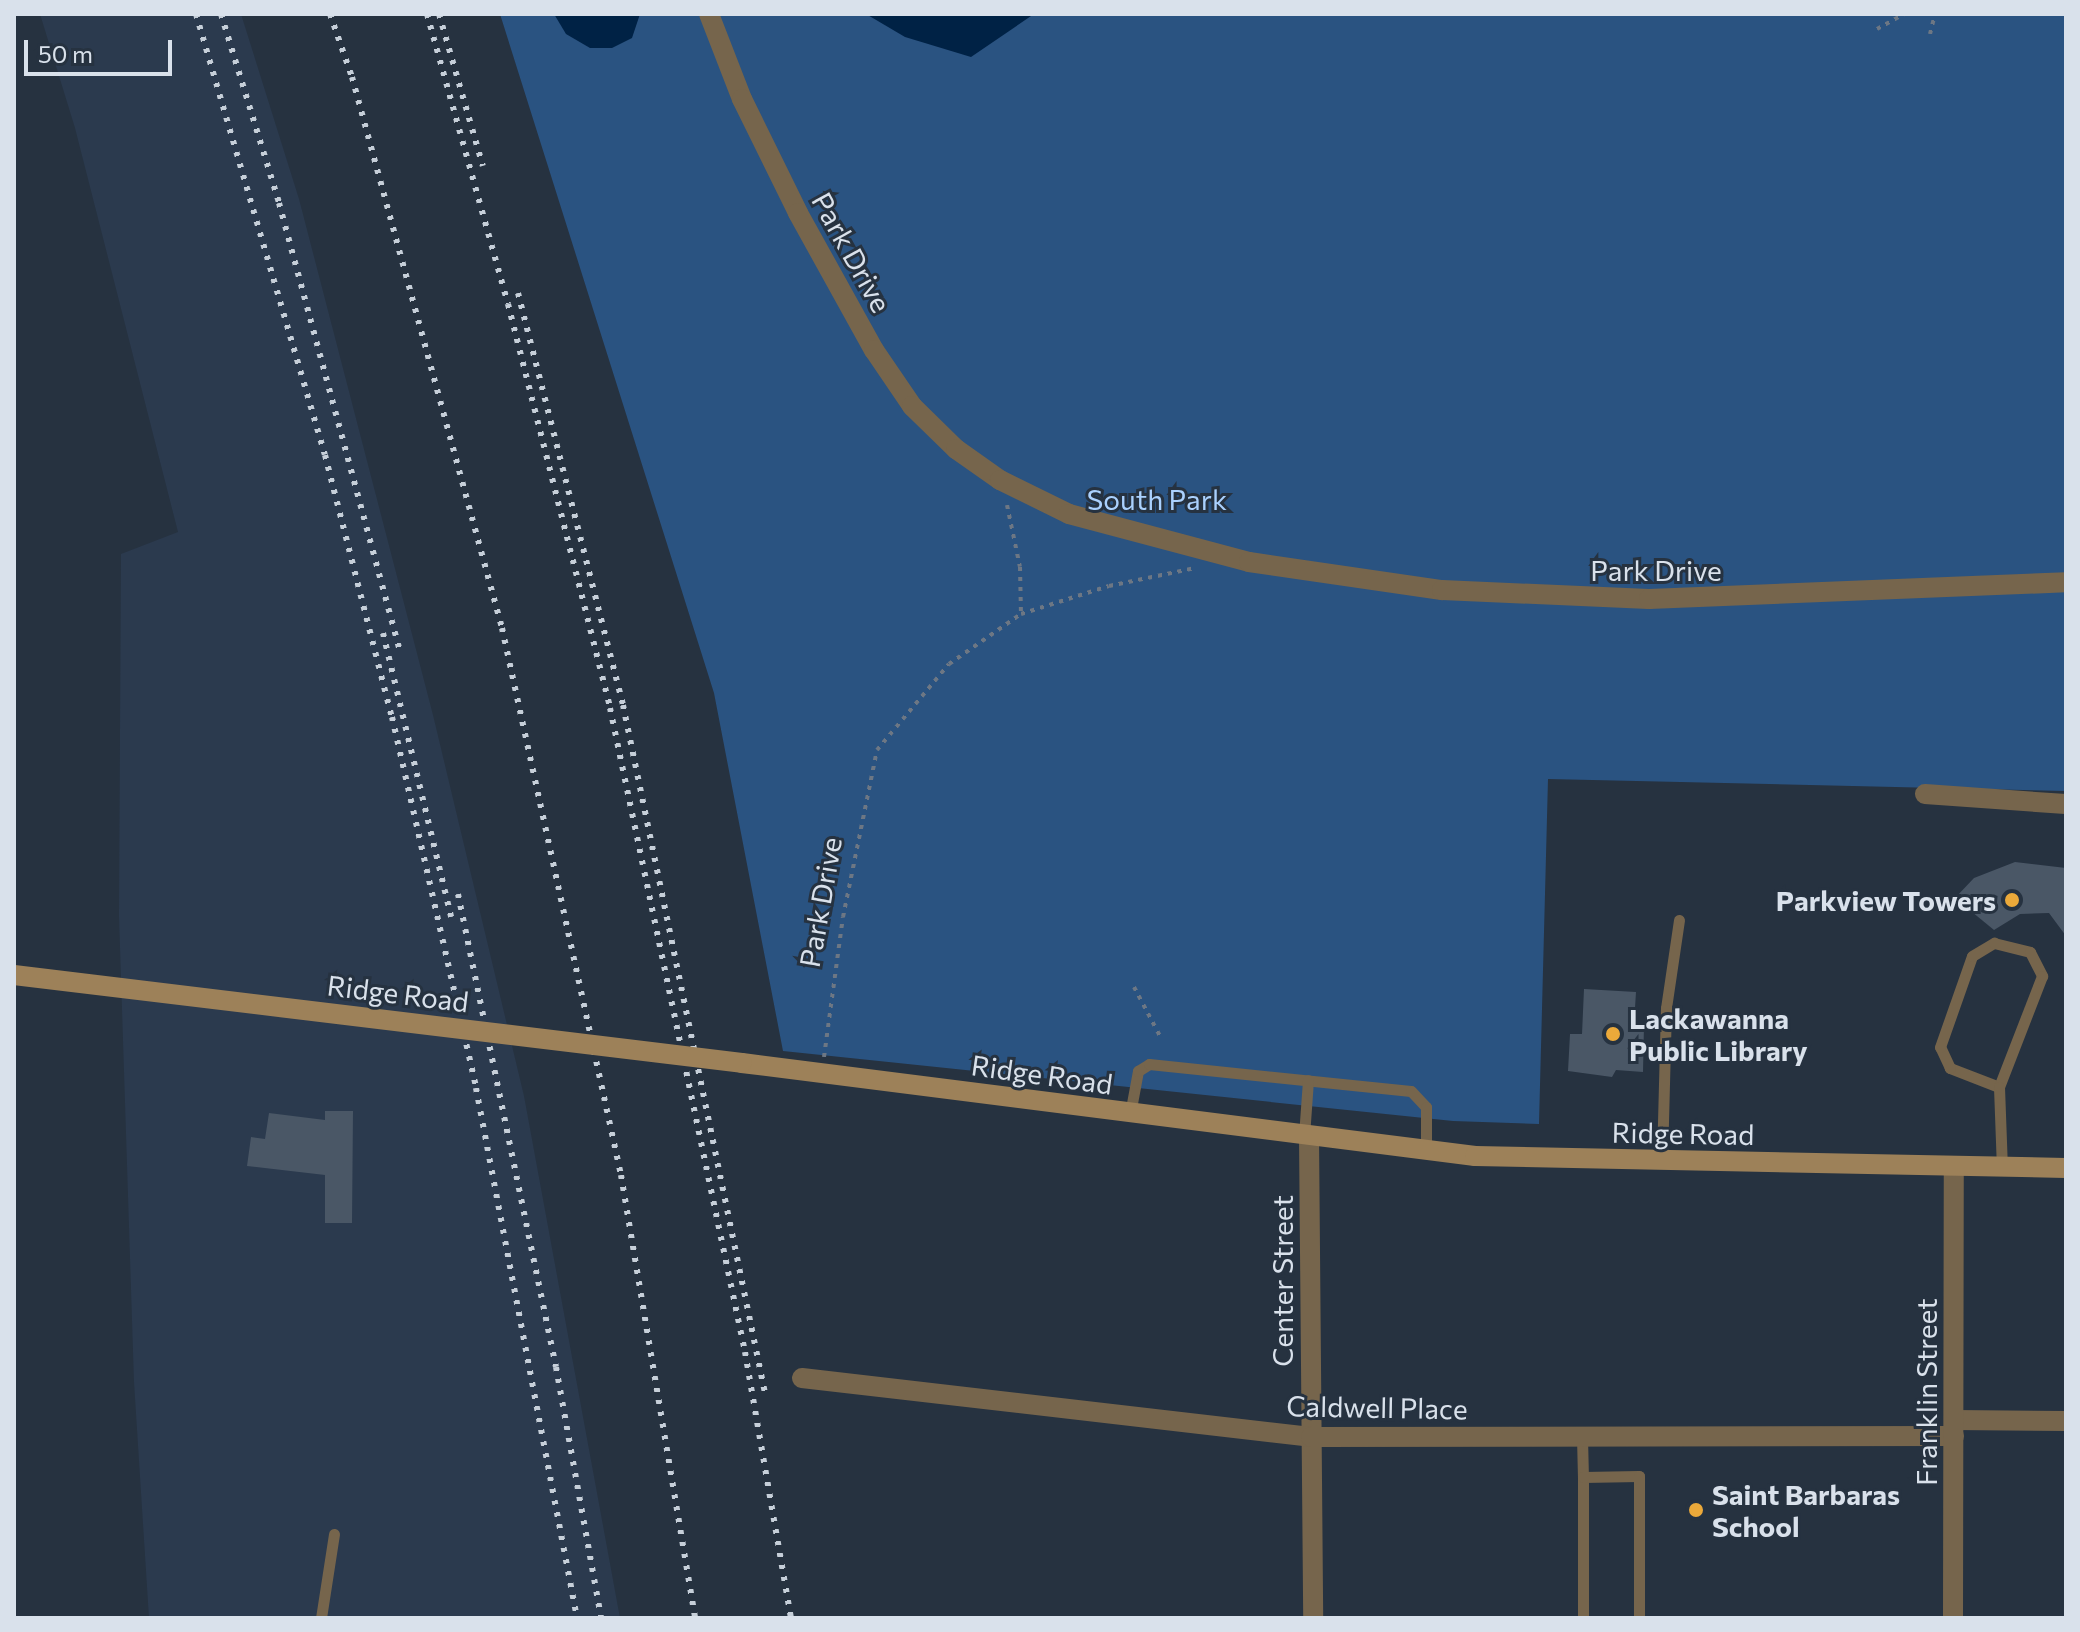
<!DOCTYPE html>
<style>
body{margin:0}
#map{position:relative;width:2080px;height:1632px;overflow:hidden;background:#263240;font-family:Commissioner,sans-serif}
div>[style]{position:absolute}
.built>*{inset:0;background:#2b3a4e}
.green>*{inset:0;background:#2a5381}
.water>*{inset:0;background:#002245}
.building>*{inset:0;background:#4a5766}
.path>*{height:4px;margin-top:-2px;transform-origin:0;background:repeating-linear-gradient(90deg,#6d7784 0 4px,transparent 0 10px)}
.lane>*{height:11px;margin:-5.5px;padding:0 5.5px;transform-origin:5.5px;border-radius:5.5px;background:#76654c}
.street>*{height:20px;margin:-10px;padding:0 10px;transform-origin:10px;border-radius:10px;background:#76654c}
.secondary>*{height:20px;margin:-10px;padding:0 10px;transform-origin:10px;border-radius:10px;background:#9d8159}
.rail>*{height:6px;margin-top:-3px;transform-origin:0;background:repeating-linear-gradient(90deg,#c6cfd9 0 4px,transparent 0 12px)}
.secondary-bridge>*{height:20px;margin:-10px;padding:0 10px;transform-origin:10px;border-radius:10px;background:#9d8159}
.dots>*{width:22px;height:22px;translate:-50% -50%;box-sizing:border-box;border:4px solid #263240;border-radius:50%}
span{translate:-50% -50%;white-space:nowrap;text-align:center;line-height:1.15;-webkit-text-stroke:6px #263240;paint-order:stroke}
.street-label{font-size:28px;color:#d9e1eb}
.park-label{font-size:28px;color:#aad1fe}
.poi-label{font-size:28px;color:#d9e1eb;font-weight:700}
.right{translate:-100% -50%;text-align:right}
.left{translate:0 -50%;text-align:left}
.frame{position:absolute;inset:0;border:16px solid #d9e1eb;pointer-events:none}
.scale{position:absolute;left:24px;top:40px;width:148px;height:36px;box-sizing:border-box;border:4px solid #d9e1eb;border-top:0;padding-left:10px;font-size:24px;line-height:28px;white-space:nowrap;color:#d9e1eb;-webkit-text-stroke:6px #263240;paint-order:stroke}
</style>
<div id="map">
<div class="built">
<i style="clip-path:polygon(40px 14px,241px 14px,299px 199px,433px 715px,524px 1096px,620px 1618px,149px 1618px,134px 1382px,119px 916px,121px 554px,178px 532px,75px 128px)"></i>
</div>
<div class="green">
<i style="clip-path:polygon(500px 14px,2066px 14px,2066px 791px,1548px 779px,1539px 1124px,1453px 1121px,783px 1051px,714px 693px)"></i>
</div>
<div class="water">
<i style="clip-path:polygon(554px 14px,640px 14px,632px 38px,612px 48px,590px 48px,566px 34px)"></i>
<i style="clip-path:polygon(866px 14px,1034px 14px,971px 57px,905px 37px)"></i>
</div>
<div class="building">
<i style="clip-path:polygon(2015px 862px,2066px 868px,2066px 936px,2049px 913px,2020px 914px,1994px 930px,1955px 898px,1974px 878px)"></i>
<i style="clip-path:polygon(1584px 989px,1636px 992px,1634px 1024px,1644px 1025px,1643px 1072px,1616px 1070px,1612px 1077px,1568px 1071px,1570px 1034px,1582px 1034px)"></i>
<i style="clip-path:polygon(325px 1111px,353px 1111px,352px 1223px,325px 1223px,325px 1175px,247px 1166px,251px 1137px,265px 1139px,269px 1113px,325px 1120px)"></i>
</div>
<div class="path">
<i style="left:1877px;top:29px;width:31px;rotate:-29deg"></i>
<i style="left:1930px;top:34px;width:21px;rotate:-76deg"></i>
<i style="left:1007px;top:505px;width:63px;rotate:78.2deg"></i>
<i style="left:1020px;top:567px;width:47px;rotate:88.8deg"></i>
<i style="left:1134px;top:987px;width:58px;rotate:62.1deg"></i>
<i style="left:824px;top:1057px;width:141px;rotate:-82.3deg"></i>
<i style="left:843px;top:917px;width:170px;rotate:-78.5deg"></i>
<i style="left:877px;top:750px;width:112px;rotate:-50.1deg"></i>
<i style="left:949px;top:664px;width:88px;rotate:-34.8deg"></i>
<i style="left:1021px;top:614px;width:92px;rotate:-17.7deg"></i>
<i style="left:1109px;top:586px;width:88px;rotate:-11.8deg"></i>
</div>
<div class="lane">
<i style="left:1999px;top:1087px;width:53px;rotate:-158.8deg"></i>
<i style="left:1950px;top:1068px;width:23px;rotate:-115deg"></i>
<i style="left:1940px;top:1047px;width:96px;rotate:-70.6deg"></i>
<i style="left:1972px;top:956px;width:26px;rotate:-31deg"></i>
<i style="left:1994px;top:943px;width:37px;rotate:14deg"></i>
<i style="left:2030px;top:952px;width:27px;rotate:63deg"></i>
<i style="left:2042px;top:976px;width:119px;rotate:111.2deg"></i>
<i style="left:1999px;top:1087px;width:80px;rotate:87.9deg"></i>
<i style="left:1130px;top:1114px;width:44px;rotate:-79.5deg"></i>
<i style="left:1138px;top:1071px;width:13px;rotate:-32deg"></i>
<i style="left:1149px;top:1064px;width:263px;rotate:5.9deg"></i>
<i style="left:1411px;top:1091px;width:22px;rotate:47deg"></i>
<i style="left:1426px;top:1107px;width:43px;rotate:90deg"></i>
<i style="left:1304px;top:1136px;width:56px;rotate:-85.9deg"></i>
<i style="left:1662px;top:1160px;width:152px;rotate:-88.5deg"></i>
<i style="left:1666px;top:1008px;width:89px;rotate:-81.6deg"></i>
<i style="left:1582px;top:1437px;width:40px;rotate:88.6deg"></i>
<i style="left:321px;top:1618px;width:85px;rotate:-81.2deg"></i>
<i style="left:1583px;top:1618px;width:141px;rotate:-90deg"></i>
<i style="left:1583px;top:1477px;width:56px;rotate:-1deg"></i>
<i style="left:1639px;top:1476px;width:142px;rotate:90deg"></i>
</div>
<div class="street">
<i style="left:709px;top:14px;width:91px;rotate:68.8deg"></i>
<i style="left:742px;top:99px;width:127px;rotate:63.8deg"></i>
<i style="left:798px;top:213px;width:157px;rotate:61deg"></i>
<i style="left:874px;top:350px;width:68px;rotate:55.8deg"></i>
<i style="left:912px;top:406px;width:62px;rotate:44.3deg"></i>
<i style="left:956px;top:449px;width:54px;rotate:35.2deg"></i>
<i style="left:1000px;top:480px;width:77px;rotate:26.2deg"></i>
<i style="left:1069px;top:514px;width:186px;rotate:14.9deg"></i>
<i style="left:1249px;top:562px;width:195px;rotate:8.3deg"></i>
<i style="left:1442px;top:590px;width:207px;rotate:2.5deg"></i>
<i style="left:1649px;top:599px;width:417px;rotate:-2.3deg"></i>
<i style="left:1925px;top:794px;width:141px;rotate:4.1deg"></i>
<i style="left:1309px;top:1136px;width:482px;rotate:89.5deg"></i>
<i style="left:802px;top:1378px;width:512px;rotate:6.61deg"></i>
<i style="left:1311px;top:1437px;width:643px;rotate:-0.09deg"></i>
<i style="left:1954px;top:1420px;width:112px;rotate:0.5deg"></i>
<i style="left:1953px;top:1618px;width:452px;rotate:-89.9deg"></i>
</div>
<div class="secondary">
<i style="left:742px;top:1063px;width:739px;rotate:7.23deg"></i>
<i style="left:1475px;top:1156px;width:591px;rotate:1.16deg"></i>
</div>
<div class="rail">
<i style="left:196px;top:14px;width:459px;rotate:73.7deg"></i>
<i style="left:325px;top:455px;width:270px;rotate:75.7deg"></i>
<i style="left:392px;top:717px;width:380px;rotate:77.2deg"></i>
<i style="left:476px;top:1088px;width:540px;rotate:79.21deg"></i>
<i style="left:221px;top:14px;width:198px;rotate:72.9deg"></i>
<i style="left:279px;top:203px;width:462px;rotate:74.9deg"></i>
<i style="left:330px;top:14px;width:67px;rotate:70.8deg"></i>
<i style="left:352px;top:77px;width:571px;rotate:74.77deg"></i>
<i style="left:502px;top:628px;width:560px;rotate:77.73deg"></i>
<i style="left:621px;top:1175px;width:449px;rotate:80.5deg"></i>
<i style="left:427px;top:14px;width:301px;rotate:74.4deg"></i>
<i style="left:508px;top:304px;width:417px;rotate:75.8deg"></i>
<i style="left:610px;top:708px;width:658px;rotate:78.16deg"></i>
<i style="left:745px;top:1352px;width:270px;rotate:80.2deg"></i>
<i style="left:439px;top:14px;width:158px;rotate:73.9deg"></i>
<i style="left:518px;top:293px;width:425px;rotate:75.7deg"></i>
<i style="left:623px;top:705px;width:703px;rotate:78.34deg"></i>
<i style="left:383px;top:633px;width:292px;rotate:76.5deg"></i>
<i style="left:458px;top:894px;width:483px;rotate:78.3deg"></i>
<i style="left:556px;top:1367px;width:255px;rotate:79.8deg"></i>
</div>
<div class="secondary-bridge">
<i style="left:14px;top:975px;width:733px;rotate:6.89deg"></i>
</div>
<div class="dots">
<i style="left:2012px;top:900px;background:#eba93a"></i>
<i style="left:1613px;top:1034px;background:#eba93a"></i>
<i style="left:1696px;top:1510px;background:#eba93a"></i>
</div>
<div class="street-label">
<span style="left:852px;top:252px;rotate:61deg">Park Drive</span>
<span style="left:1656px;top:570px">Park Drive</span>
<span style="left:820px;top:902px;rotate:-80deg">Park Drive</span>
<span style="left:398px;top:993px;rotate:7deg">Ridge Road</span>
<span style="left:1042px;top:1074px;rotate:8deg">Ridge Road</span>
<span style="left:1683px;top:1133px;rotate:1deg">Ridge Road</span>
<span style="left:1282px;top:1281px;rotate:-90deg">Center Street</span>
<span style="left:1926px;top:1392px;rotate:-90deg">Franklin Street</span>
<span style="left:1377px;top:1407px;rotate:1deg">Caldwell Place</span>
</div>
<div class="park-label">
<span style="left:1157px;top:499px">South Park</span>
</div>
<div class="poi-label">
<span class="right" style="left:1996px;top:900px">Parkview Towers</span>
<span class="left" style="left:1629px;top:1034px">Lackawanna<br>Public Library</span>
<span class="left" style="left:1712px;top:1510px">Saint Barbaras<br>School</span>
</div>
<div class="frame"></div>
<div class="scale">50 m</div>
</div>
